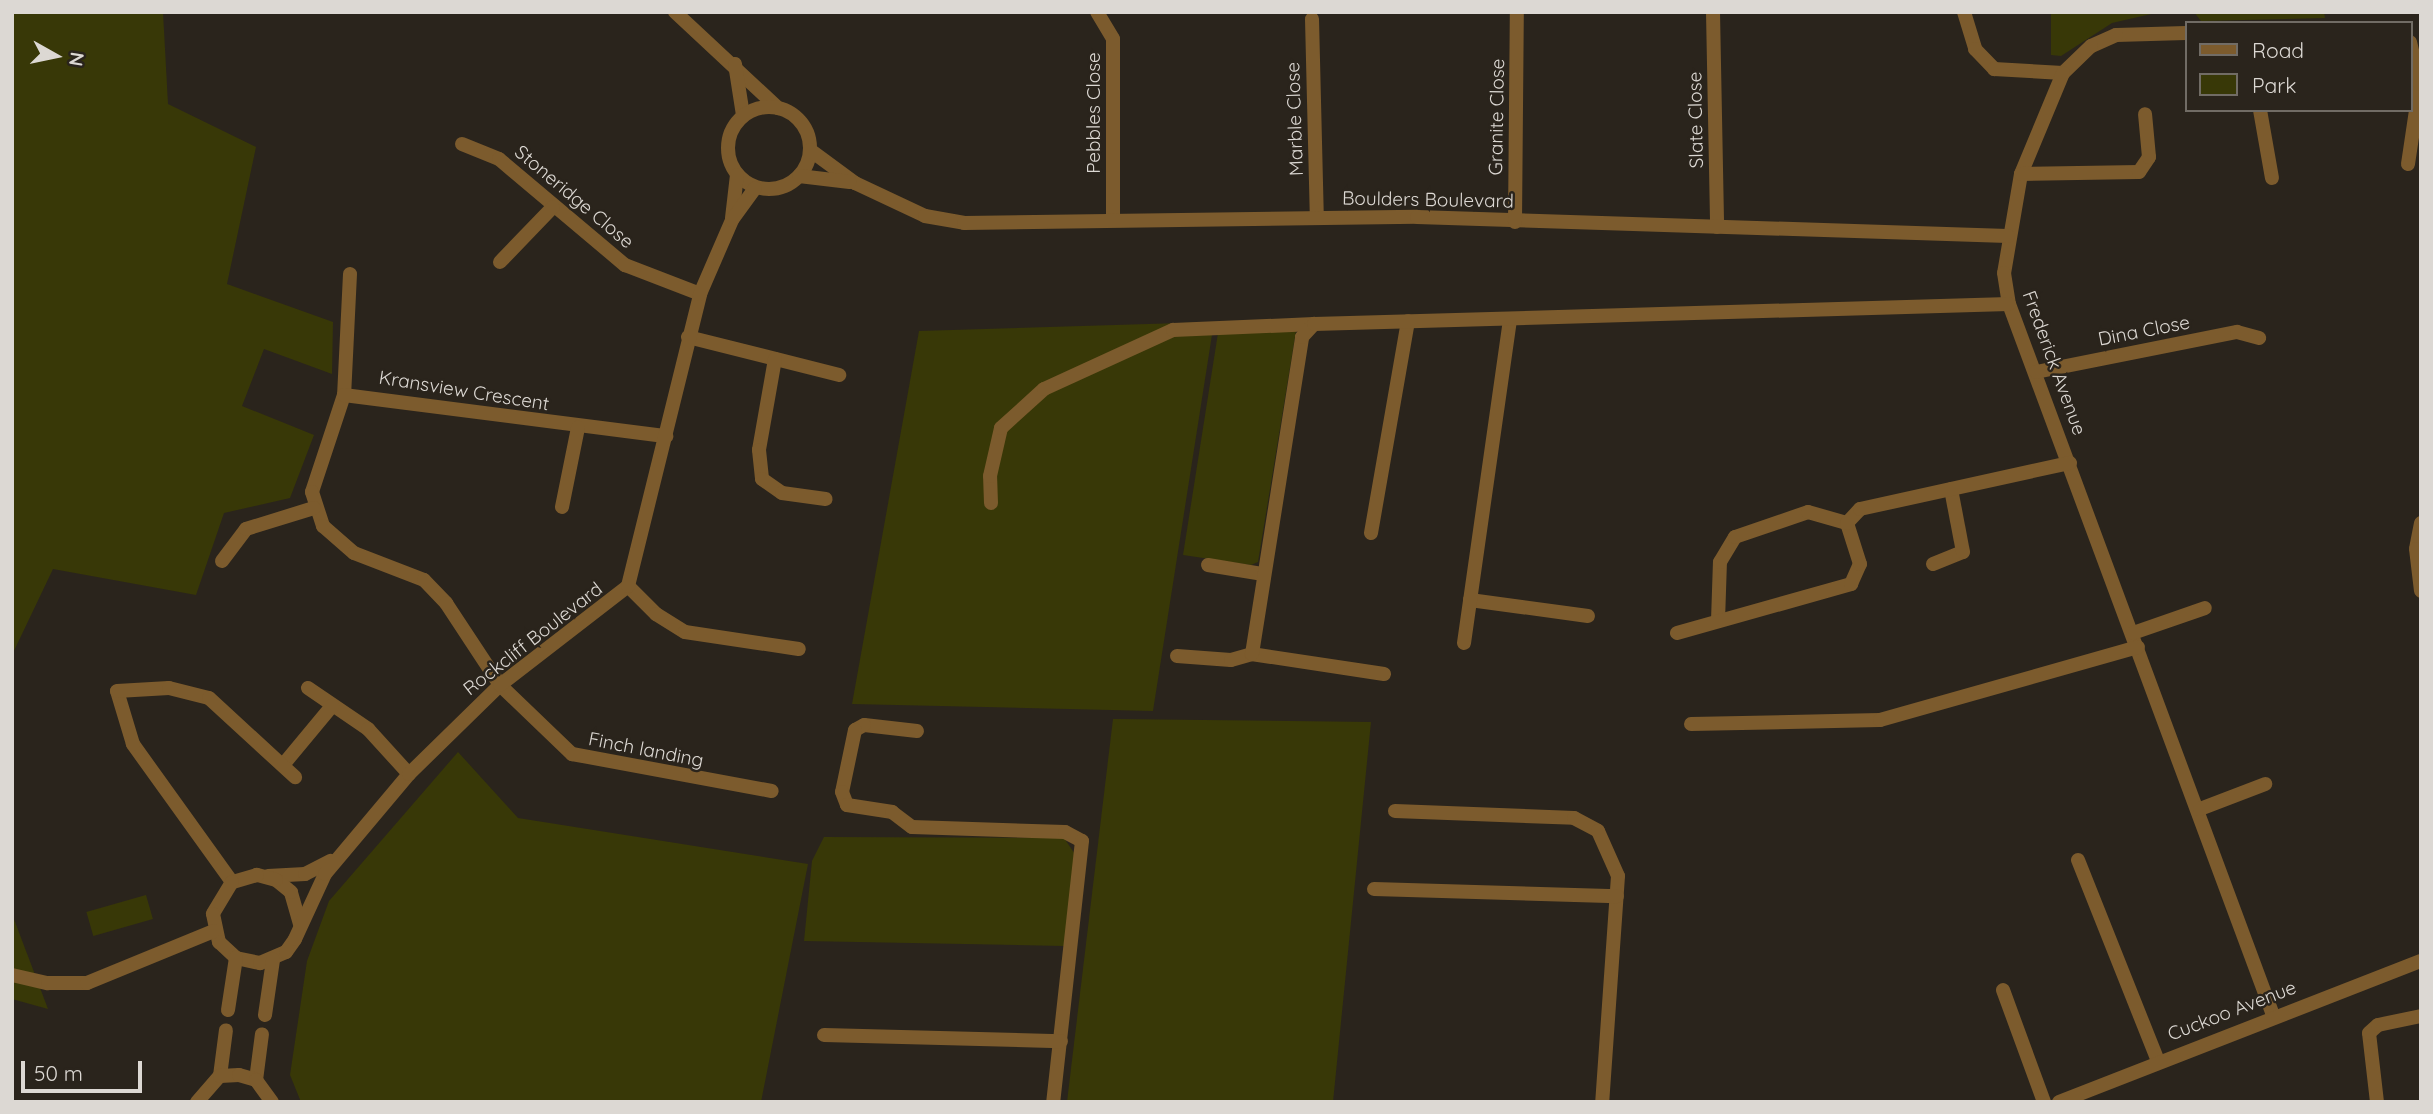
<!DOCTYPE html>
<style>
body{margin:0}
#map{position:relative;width:2433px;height:1114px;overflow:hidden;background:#2a241c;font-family:Quicksand,sans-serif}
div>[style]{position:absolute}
.green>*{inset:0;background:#383807;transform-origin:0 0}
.minor>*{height:14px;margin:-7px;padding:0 7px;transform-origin:7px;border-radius:7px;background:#7c5b2d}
.minor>.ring{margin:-7px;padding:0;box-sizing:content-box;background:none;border:14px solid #7c5b2d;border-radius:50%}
span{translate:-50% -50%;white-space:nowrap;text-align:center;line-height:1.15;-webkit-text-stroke:5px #2a241c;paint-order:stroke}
.street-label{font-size:19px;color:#dcd8d3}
.frame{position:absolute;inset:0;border:14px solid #dcd8d3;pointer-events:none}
.legend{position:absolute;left:2185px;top:21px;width:228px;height:91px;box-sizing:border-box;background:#2a241c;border:2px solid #716c65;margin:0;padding:9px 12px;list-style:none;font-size:21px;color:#dcd8d3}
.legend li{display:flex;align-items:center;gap:14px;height:35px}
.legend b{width:35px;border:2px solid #716c65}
.north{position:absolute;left:21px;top:21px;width:70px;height:70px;-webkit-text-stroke:5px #2a241c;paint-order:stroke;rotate:99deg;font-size:19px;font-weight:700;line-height:28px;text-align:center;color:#dcd8d3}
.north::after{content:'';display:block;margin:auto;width:24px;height:32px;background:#dcd8d3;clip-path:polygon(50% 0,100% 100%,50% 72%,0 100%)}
.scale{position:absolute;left:21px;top:1061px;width:121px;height:32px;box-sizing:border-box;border:4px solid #dcd8d3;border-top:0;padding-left:9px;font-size:21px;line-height:24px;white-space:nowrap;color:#dcd8d3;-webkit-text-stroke:5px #2a241c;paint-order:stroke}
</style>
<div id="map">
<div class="green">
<i style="clip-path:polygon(12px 12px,163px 12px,168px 104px,256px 147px,227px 284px,333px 322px,332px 374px,264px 349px,242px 406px,314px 435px,290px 498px,224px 513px,196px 595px,53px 569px,12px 655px)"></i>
<i style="clip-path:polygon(2051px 12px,2160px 12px,2112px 23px,2061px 56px,2051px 55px)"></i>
<i style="clip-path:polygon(2194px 12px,2324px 12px,2325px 18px,2201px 21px)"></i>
<i style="clip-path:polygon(1214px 322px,1153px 711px,852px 704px,919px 331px)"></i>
<i style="clip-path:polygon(1296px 331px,1258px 562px,1251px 565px,1183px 555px,1218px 333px)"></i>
<i style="clip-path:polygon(1113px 719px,1371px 722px,1333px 1102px,1067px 1102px)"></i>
<i style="clip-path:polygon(458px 752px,518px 818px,808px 864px,761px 1102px,301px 1102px,290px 1075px,307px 961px,329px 901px)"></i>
<i style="clip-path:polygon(824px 837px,1064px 838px,1077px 857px,1064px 946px,804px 941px,812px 861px)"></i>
<i style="left:146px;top:895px;width:25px;height:62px;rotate:74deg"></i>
<i style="clip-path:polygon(12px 914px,48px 1009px,12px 999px)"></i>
</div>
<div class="minor">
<i style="left:675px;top:12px;width:141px;rotate:43deg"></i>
<i style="left:1097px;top:12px;width:31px;rotate:59deg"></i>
<i style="left:1113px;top:39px;width:181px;rotate:90deg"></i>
<i style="left:1713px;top:12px;width:215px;rotate:88.9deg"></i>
<i style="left:1964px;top:12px;width:39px;rotate:73deg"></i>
<i style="left:1975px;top:49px;width:28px;rotate:46deg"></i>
<i style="left:1994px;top:69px;width:69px;rotate:3.3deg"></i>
<i style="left:1312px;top:19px;width:198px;rotate:88.6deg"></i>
<i style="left:2186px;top:33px;width:70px;rotate:178.4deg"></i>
<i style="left:2116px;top:35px;width:27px;rotate:156deg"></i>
<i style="left:2091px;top:46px;width:39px;rotate:136deg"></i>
<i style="left:2063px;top:73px;width:109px;rotate:112.6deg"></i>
<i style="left:2021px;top:174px;width:100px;rotate:99.7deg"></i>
<i style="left:2004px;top:273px;width:31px;rotate:81deg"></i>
<i style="left:2009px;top:304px;width:758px;rotate:69.63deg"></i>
<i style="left:735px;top:64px;width:52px;rotate:81.1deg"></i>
<i class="ring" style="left:728px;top:107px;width:68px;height:68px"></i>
<i style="left:2260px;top:110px;width:69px;rotate:80deg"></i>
<i style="left:462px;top:144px;width:40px;rotate:22deg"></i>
<i style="left:499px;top:159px;width:165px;rotate:40.1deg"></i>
<i style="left:625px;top:265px;width:80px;rotate:21.1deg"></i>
<i style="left:810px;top:150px;width:56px;rotate:36.3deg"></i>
<i style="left:855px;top:183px;width:77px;rotate:25.2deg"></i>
<i style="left:925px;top:216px;width:40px;rotate:10deg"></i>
<i style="left:964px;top:223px;width:453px;rotate:-0.8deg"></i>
<i style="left:1417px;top:217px;width:591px;rotate:1.84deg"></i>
<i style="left:2408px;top:164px;width:81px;rotate:-81.5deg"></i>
<i style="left:2420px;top:84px;width:43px;rotate:-103.4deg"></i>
<i style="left:2021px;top:174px;width:118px;rotate:-1deg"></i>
<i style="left:2139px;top:172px;width:18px;rotate:-56deg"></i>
<i style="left:2149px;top:157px;width:43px;rotate:-95.3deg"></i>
<i style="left:799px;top:176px;width:51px;rotate:6.7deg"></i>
<i style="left:732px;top:218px;width:43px;rotate:-83.4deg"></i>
<i style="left:1515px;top:222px;width:210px;rotate:-89.5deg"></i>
<i style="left:500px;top:262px;width:76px;rotate:-46.1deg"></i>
<i style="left:350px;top:274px;width:121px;rotate:92.8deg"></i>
<i style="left:344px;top:395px;width:102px;rotate:108.3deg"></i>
<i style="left:312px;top:492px;width:36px;rotate:72deg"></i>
<i style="left:323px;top:526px;width:41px;rotate:41.1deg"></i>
<i style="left:354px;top:553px;width:75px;rotate:21.1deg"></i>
<i style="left:424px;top:580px;width:32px;rotate:46deg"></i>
<i style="left:446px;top:603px;width:98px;rotate:56.6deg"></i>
<i style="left:500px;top:685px;width:100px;rotate:43.8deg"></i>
<i style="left:572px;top:754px;width:203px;rotate:10.5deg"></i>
<i style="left:688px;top:337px;width:156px;rotate:14.1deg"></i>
<i style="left:775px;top:359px;width:92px;rotate:100deg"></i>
<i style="left:759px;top:450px;width:29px;rotate:84deg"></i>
<i style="left:762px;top:479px;width:24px;rotate:35deg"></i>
<i style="left:782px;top:493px;width:44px;rotate:7.8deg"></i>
<i style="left:2036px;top:372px;width:205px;rotate:-11.3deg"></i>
<i style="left:2237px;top:332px;width:23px;rotate:15deg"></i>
<i style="left:344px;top:395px;width:325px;rotate:7.3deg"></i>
<i style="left:991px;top:503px;width:27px;rotate:-92deg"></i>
<i style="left:990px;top:476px;width:49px;rotate:-77.1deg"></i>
<i style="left:1001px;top:428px;width:58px;rotate:-42.2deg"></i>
<i style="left:1044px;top:389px;width:142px;rotate:-24.6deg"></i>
<i style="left:1173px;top:330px;width:141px;rotate:-2.4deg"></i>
<i style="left:562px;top:507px;width:81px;rotate:-78.6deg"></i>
<i style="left:2421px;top:523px;width:26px;rotate:101deg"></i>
<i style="left:2416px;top:549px;width:42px;rotate:83.2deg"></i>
<i style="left:1371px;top:533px;width:215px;rotate:-80.1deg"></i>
<i style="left:222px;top:561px;width:40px;rotate:-53deg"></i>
<i style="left:246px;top:529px;width:71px;rotate:-17.2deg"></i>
<i style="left:1933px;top:564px;width:32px;rotate:-22deg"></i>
<i style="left:1963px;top:552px;width:64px;rotate:-100.8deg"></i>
<i style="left:1208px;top:565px;width:56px;rotate:9.3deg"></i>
<i style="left:628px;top:586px;width:40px;rotate:45deg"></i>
<i style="left:656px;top:614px;width:34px;rotate:32deg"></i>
<i style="left:685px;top:632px;width:115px;rotate:8.5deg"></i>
<i style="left:1470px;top:600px;width:119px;rotate:7.7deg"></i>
<i style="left:1718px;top:621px;width:59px;rotate:-88.1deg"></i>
<i style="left:1720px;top:562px;width:29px;rotate:-59deg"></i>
<i style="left:1735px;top:537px;width:77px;rotate:-18.9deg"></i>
<i style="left:1808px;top:512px;width:41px;rotate:15.8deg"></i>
<i style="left:1677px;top:633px;width:181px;rotate:-15.7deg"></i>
<i style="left:1851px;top:584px;width:22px;rotate:-66deg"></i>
<i style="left:1860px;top:564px;width:43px;rotate:-107.6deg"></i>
<i style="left:1847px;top:523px;width:19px;rotate:-47deg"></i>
<i style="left:1860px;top:509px;width:215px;rotate:-12.4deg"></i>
<i style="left:2133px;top:633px;width:76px;rotate:-19.1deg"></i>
<i style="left:1464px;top:643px;width:326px;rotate:-81.9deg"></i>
<i style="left:1177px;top:656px;width:54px;rotate:4.2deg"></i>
<i style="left:1231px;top:660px;width:22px;rotate:-16deg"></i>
<i style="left:1384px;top:674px;width:134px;rotate:-171.4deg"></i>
<i style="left:1252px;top:654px;width:321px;rotate:-81deg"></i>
<i style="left:1302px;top:337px;width:18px;rotate:-47deg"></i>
<i style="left:1314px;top:324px;width:695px;rotate:-1.65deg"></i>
<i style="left:308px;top:688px;width:73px;rotate:34.3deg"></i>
<i style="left:368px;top:729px;width:61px;rotate:47.7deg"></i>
<i style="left:1691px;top:724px;width:189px;rotate:-1.2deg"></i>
<i style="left:1880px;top:720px;width:268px;rotate:-15.8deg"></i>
<i style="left:917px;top:731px;width:53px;rotate:-173.5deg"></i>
<i style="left:864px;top:725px;width:10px;rotate:151deg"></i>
<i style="left:855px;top:730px;width:63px;rotate:101.8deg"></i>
<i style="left:842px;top:792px;width:14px;rotate:69deg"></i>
<i style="left:847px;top:805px;width:46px;rotate:8.8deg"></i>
<i style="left:892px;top:812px;width:25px;rotate:37deg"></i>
<i style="left:912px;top:827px;width:153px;rotate:1.9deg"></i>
<i style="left:1065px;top:832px;width:19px;rotate:28deg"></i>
<i style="left:1082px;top:841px;width:263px;rotate:96.3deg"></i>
<i style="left:283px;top:765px;width:77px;rotate:-50.3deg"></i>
<i style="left:2200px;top:809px;width:70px;rotate:-21deg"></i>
<i style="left:1395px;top:811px;width:179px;rotate:2.2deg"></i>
<i style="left:1574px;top:818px;width:27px;rotate:28deg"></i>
<i style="left:1598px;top:831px;width:49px;rotate:66deg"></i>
<i style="left:1618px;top:876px;width:227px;rotate:94deg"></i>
<i style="left:2078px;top:860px;width:216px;rotate:68.3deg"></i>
<i style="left:268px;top:876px;width:37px;rotate:-3deg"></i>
<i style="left:305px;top:874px;width:29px;rotate:-27deg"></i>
<i style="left:232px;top:882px;width:170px;rotate:-125.7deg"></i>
<i style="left:133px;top:744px;width:55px;rotate:-106.8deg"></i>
<i style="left:117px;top:691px;width:52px;rotate:-3.3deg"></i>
<i style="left:169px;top:688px;width:41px;rotate:14deg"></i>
<i style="left:209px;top:698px;width:117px;rotate:42.6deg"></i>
<i style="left:1374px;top:889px;width:243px;rotate:1.7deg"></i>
<i style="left:300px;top:924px;width:33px;rotate:-106deg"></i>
<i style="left:291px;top:892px;width:19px;rotate:-141deg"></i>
<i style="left:276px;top:880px;width:20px;rotate:-165deg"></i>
<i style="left:257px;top:875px;width:26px;rotate:164deg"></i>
<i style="left:232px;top:882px;width:37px;rotate:121deg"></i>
<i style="left:213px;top:914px;width:29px;rotate:78deg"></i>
<i style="left:219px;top:942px;width:23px;rotate:43deg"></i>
<i style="left:236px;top:958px;width:25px;rotate:12deg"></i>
<i style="left:260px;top:963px;width:28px;rotate:-23deg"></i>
<i style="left:286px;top:952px;width:16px;rotate:-55deg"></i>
<i style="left:295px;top:939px;width:72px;rotate:-65.2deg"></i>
<i style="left:325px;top:874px;width:131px;rotate:-50deg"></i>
<i style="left:409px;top:774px;width:127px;rotate:-44.4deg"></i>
<i style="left:500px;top:685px;width:162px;rotate:-37.7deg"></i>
<i style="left:628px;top:586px;width:301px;rotate:-76.1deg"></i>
<i style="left:700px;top:294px;width:81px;rotate:-66.6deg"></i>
<i style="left:732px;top:220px;width:39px;rotate:-54deg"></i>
<i style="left:12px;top:975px;width:37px;rotate:13deg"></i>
<i style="left:48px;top:983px;width:39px"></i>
<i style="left:87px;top:983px;width:137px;rotate:-22.3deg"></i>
<i style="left:2003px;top:990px;width:119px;rotate:69.9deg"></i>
<i style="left:228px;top:1010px;width:53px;rotate:-81.3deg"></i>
<i style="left:265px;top:1015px;width:56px;rotate:-81.7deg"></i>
<i style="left:824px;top:1035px;width:237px;rotate:1.5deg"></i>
<i style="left:220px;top:1076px;width:46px;rotate:-82.6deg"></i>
<i style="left:256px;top:1080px;width:46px;rotate:-82.6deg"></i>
<i style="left:197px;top:1102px;width:35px;rotate:-49deg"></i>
<i style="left:220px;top:1076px;width:19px;rotate:-3deg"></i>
<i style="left:239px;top:1075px;width:18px;rotate:16deg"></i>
<i style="left:256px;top:1080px;width:27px;rotate:54deg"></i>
<i style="left:2059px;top:1102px;width:388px;rotate:-21.3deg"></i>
<i style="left:2377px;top:1102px;width:69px;rotate:-96.6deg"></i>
<i style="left:2369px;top:1033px;width:12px;rotate:-42deg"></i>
<i style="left:2378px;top:1025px;width:44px;rotate:-11.8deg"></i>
</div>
<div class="street-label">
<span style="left:1094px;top:113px;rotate:-90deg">Pebbles Close</span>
<span style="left:1497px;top:117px;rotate:-89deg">Granite Close</span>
<span style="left:1295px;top:119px;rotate:-92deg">Marble Close</span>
<span style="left:1696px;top:120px;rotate:-91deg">Slate Close</span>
<span style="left:574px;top:197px;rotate:40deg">Stoneridge Close</span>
<span style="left:1428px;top:200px;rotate:1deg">Boulders Boulevard</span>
<span style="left:2144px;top:331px;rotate:-11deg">Dina Close</span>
<span style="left:2054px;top:363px;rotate:70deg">Frederick Avenue</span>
<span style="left:464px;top:391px;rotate:9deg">Kransview Crescent</span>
<span style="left:533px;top:639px;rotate:-38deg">Rockcliff Boulevard</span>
<span style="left:646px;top:750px;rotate:11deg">Finch landing</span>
<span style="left:2232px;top:1011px;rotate:-21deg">Cuckoo Avenue</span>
</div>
<div class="frame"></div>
<ul class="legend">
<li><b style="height:9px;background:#7c5b2d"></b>Road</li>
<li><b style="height:19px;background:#383807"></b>Park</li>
</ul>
<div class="north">N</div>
<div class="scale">50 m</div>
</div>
